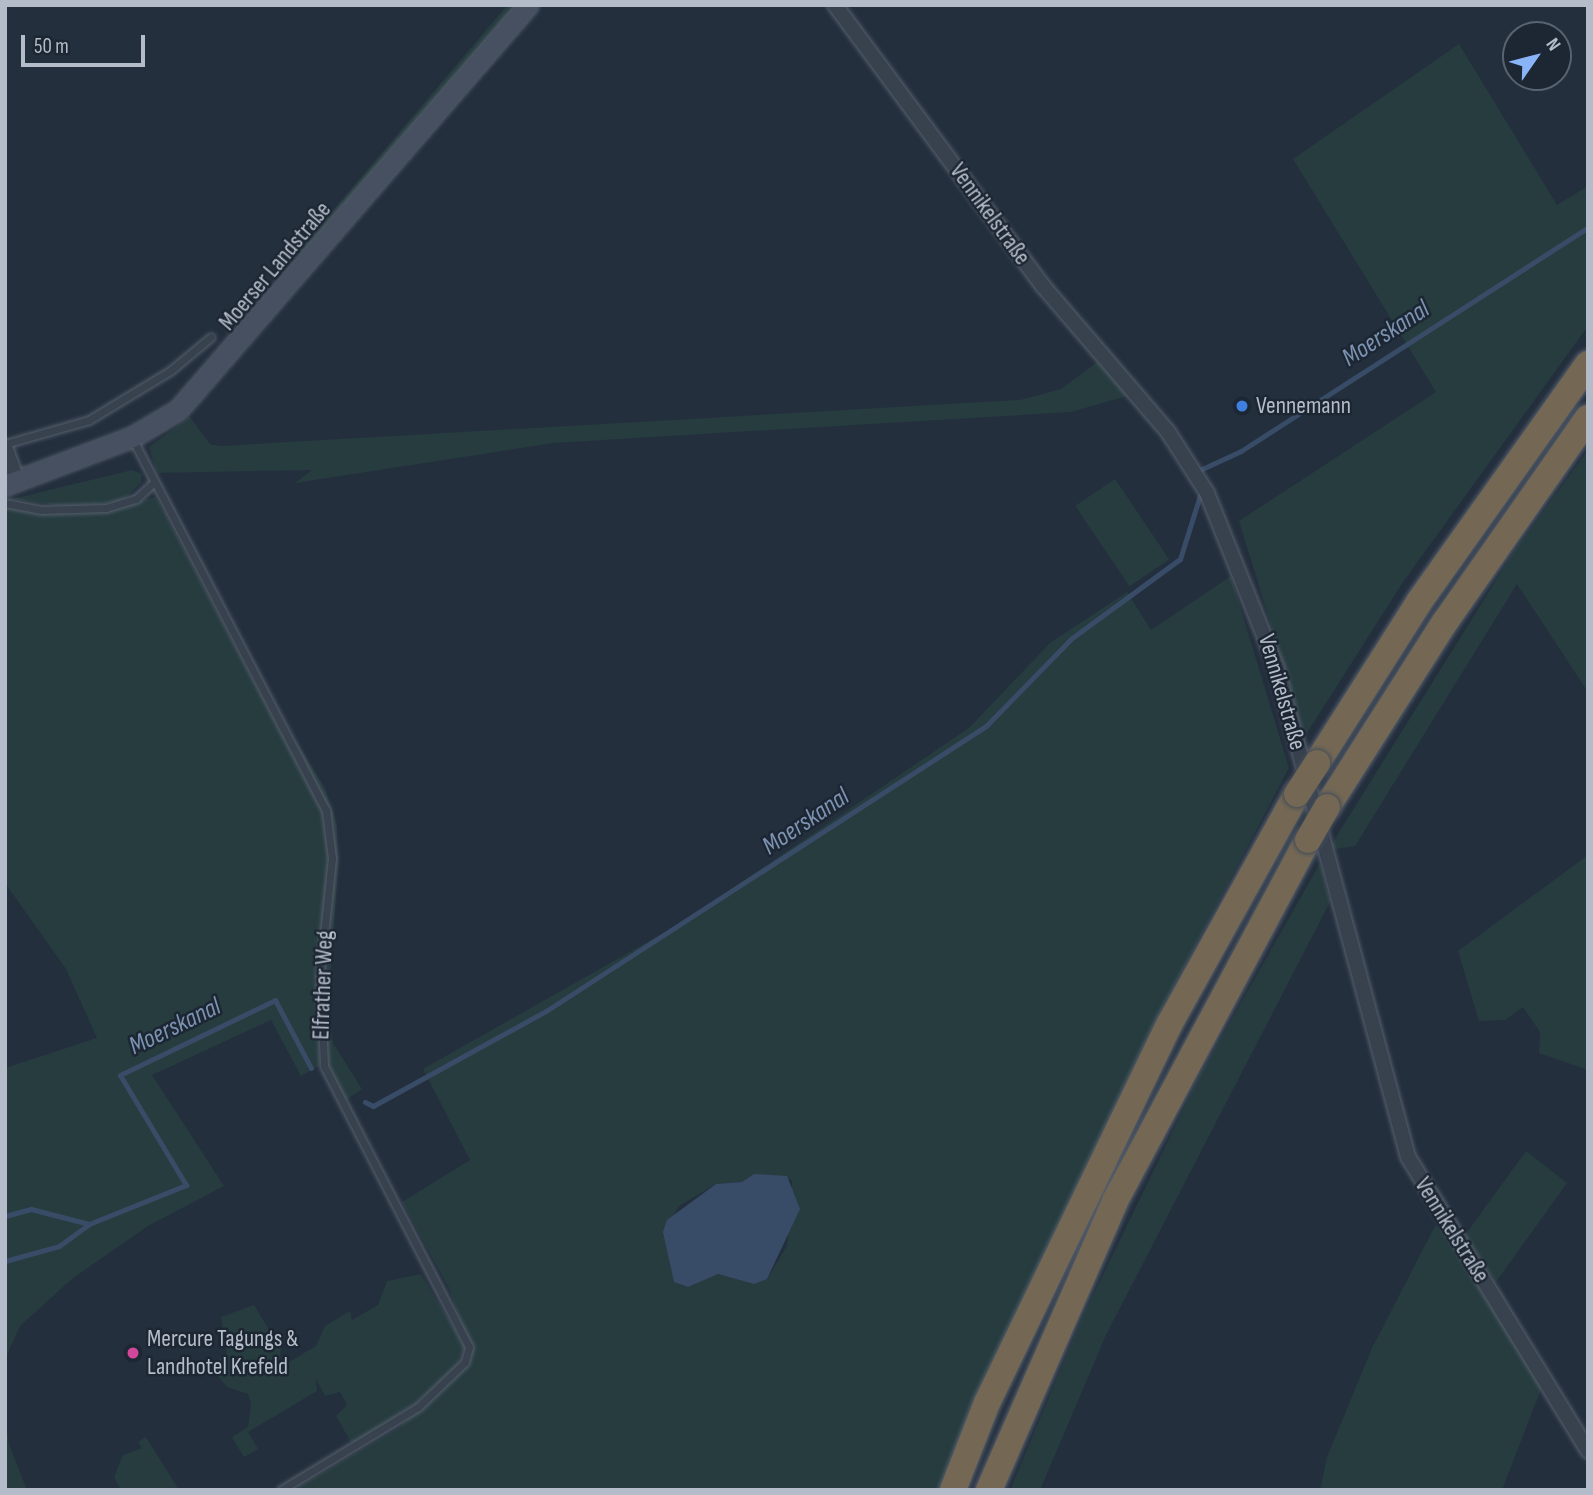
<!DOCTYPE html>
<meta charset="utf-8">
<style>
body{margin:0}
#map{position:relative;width:1593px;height:1495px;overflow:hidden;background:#242f3e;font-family:"Sofia Sans Condensed",sans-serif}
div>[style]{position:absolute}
.green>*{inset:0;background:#263c3f;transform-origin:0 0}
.water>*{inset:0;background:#394c67}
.stream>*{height:5px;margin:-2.5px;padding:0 2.5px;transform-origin:2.5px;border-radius:2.5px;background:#394c67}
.roads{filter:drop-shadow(0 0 2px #565f6c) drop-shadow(0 0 2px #565f6c)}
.service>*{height:7px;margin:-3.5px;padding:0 3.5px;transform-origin:3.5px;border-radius:3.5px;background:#38414e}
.minor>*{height:14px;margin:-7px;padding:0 7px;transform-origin:7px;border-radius:7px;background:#38414e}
.secondary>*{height:19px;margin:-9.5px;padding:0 9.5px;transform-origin:9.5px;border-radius:9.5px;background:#465061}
.motorway>*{height:26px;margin:-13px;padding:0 13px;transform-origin:13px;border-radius:13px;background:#746855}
.bridges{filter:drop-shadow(0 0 2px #434c59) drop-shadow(0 0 2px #434c59)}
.motorway-bridge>*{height:26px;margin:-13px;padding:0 13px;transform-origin:13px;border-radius:13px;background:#746855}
.dots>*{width:19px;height:19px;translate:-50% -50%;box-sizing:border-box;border:4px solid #1d2633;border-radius:50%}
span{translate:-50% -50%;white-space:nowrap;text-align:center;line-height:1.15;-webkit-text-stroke:5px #1d2633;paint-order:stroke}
.street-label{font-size:24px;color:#b4bcc9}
.poi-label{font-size:24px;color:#b4bcc9}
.left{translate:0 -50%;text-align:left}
.water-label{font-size:26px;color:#7c92b1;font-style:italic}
.frame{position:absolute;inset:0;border:7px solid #b4bcc9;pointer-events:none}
.north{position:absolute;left:1502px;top:21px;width:70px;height:70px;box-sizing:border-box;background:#1d2633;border:2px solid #59626f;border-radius:50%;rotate:55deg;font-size:19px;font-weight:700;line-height:28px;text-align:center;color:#b4bcc9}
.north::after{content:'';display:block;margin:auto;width:24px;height:32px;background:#8ab4f8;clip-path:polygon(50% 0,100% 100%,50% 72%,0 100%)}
.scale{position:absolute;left:21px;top:35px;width:124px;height:32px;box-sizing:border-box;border:4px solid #b4bcc9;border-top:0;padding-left:9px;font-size:21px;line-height:24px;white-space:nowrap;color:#b4bcc9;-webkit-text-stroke:5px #1d2633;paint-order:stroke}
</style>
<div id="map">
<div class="green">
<i style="clip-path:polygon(507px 5px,518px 5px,306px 254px,299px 251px)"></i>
<i style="clip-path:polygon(1459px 44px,1557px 205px,1588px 186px,1588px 326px,1403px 582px,1305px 736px,1239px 521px,1436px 392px,1293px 159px)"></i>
<i style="clip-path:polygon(1100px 360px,1127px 396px,1071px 412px,553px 443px,295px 483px,312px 470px,157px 473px,149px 447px,190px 417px,210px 444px,221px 446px,1020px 400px,1061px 389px)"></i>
<i style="clip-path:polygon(1588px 450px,1588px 692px,1517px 584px,1355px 846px,1328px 850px,1513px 553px)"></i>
<i style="clip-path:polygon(132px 470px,142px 474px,141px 483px,120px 502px,69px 507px,12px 499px)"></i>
<i style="left:1115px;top:479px;width:97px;height:48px;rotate:56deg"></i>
<i style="clip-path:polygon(156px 497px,322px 811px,329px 859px,315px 996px,320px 1065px,301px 1076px,271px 1020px,152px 1075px,224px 1186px,148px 1226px,73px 1278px,20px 1326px,5px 1359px,5px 1068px,97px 1038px,66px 969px,5px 883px,5px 507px,72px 514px)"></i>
<i style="clip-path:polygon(evenodd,1231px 576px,1289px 768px,1157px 1018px,972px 1404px,940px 1490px,294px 1490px,400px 1427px,472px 1358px,449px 1288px,402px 1202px,470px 1160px,423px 1069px,681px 923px,969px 728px,1050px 643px,1127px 592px,1151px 630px,1231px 576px,754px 1174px,792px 1180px,787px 1246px,767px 1279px,754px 1284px,718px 1274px,688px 1287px,674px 1282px,664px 1232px,679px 1206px,716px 1184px,742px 1182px,754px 1174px)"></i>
<i style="clip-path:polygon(295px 739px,325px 788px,337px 825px,338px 867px,328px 1012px,333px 1043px,362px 1089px,343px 1102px,324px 1049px,334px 827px)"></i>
<i style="clip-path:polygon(1588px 855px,1588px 1070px,1539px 1053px,1540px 1032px,1523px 1007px,1505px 1020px,1479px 1021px,1458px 951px)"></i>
<i style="clip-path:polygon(1320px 863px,1330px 902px,1106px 1335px,1040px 1490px,1010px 1490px,1083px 1316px,1199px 1077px)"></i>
<i style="clip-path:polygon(1526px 1151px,1567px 1183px,1496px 1282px,1465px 1235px)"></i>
<i style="clip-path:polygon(1435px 1226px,1449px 1234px,1543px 1384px,1502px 1490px,1320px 1490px,1327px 1457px,1372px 1348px)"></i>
<i style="clip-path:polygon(421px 1274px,465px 1347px,457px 1366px,415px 1404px,352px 1444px,336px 1416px,347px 1405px,340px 1392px,325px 1396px,316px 1379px,317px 1391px,248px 1432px,258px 1449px,244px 1457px,232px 1437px,248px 1427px,251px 1404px,248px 1394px,227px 1387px,216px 1374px,217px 1360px,227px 1355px,221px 1317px,254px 1305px,281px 1349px,279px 1368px,316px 1346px,325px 1326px,350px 1311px,352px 1320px,378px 1305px,387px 1281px)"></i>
<i style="clip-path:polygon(5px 1417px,9px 1444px,27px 1490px,5px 1490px)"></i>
<i style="clip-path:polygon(146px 1437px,179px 1490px,121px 1490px,114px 1477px,123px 1455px,142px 1448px,138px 1442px)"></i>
</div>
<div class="water">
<i style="clip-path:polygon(754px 1174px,787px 1176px,800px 1209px,767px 1279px,754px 1284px,718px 1274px,688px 1287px,674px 1282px,663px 1232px,667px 1220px,716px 1184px,742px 1182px)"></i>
</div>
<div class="stream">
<i style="left:1202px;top:469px;width:43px;rotate:-24.8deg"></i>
<i style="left:1241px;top:451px;width:413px;rotate:-32.8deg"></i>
<i style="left:365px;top:1102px;width:9px;rotate:27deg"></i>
<i style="left:373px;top:1106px;width:197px;rotate:-28.8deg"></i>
<i style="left:546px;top:1011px;width:524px;rotate:-32.93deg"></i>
<i style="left:986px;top:726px;width:123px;rotate:-45.7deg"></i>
<i style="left:1072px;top:638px;width:134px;rotate:-36.2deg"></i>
<i style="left:1180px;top:559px;width:67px;rotate:-72.6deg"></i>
<i style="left:5px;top:1216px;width:27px;rotate:-15deg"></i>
<i style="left:31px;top:1209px;width:60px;rotate:14.5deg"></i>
<i style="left:89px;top:1224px;width:105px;rotate:-21.9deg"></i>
<i style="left:186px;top:1185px;width:128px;rotate:-121deg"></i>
<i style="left:120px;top:1075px;width:172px;rotate:-25.8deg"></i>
<i style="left:275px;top:1000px;width:77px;rotate:62.1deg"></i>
<i style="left:5px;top:1261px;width:56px;rotate:-15.5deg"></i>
<i style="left:59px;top:1246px;width:37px;rotate:-36deg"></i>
</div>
<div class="roads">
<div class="service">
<i style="left:132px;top:438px;width:420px;rotate:62.5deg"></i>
<i style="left:326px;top:810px;width:48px;rotate:82.9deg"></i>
<i style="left:332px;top:858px;width:117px;rotate:95.9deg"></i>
<i style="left:320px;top:974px;width:92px;rotate:87.5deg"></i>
<i style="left:324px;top:1066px;width:316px;rotate:62.7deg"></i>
<i style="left:469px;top:1347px;width:16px;rotate:105deg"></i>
<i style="left:465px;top:1362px;width:65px;rotate:136.2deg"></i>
<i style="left:418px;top:1407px;width:160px;rotate:148.8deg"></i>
<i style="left:5px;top:444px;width:87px;rotate:-15.9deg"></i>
<i style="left:89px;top:420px;width:95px;rotate:-31.2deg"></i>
<i style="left:170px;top:371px;width:53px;rotate:-39.7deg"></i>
<i style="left:5px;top:503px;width:37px;rotate:11deg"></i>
<i style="left:41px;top:510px;width:65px;rotate:-1.8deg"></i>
<i style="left:106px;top:508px;width:31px;rotate:-17deg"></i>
<i style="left:136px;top:499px;width:25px;rotate:-43deg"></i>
</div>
<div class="minor">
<i style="left:835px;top:5px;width:350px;rotate:53.5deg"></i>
<i style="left:1043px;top:286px;width:192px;rotate:49.4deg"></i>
<i style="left:1168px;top:432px;width:72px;rotate:57.4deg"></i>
<i style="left:1207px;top:493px;width:188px;rotate:68.2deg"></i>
<i style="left:1277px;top:668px;width:506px;rotate:75deg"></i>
<i style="left:1408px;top:1157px;width:345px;rotate:58.5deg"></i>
<i style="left:5px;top:447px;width:35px;rotate:70deg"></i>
</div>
<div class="secondary">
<i style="left:5px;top:485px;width:136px;rotate:-20.7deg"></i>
<i style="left:132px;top:437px;width:53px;rotate:-30.4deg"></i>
<i style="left:178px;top:410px;width:535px;rotate:-49.17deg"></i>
</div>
<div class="motorway">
<i style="left:1317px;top:763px;width:191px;rotate:-57.6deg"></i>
<i style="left:1419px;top:602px;width:292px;rotate:-54.6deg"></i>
<i style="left:1327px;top:807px;width:219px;rotate:-57.5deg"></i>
<i style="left:1445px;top:622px;width:249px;rotate:-55deg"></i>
<i style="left:953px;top:1490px;width:93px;rotate:-68.7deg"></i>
<i style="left:987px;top:1403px;width:422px;rotate:-64.3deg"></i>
<i style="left:1170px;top:1023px;width:262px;rotate:-61deg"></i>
<i style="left:989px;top:1490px;width:315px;rotate:-66.4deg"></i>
<i style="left:1115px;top:1201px;width:409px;rotate:-61.9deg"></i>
</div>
</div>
<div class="bridges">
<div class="motorway-bridge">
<i style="left:1297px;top:794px;width:37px;rotate:-57deg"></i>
<i style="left:1308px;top:840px;width:38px;rotate:-60deg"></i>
</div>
</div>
<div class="dots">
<i style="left:1242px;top:406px;background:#3f7fe0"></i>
<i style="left:133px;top:1353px;background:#d1479c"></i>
</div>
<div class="street-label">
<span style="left:990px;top:214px;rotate:54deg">Vennikelstraße</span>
<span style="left:275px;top:266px;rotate:-50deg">Moerser Landstraße</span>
<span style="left:1282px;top:692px;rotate:74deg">Vennikelstraße</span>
<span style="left:323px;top:985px;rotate:-88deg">Elfrather Weg</span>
<span style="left:1452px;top:1230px;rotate:58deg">Vennikelstraße</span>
</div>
<div class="poi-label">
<span class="left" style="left:1256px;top:406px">Vennemann</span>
<span class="left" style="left:147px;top:1353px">Mercure Tagungs &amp;<br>Landhotel Krefeld</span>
</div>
<div class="water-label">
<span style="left:1386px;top:334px;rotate:-33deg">Moerskanal</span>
<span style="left:806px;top:822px;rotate:-34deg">Moerskanal</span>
<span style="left:175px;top:1027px;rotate:-26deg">Moerskanal</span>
</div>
<div class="frame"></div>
<div class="north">N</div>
<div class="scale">50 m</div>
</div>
